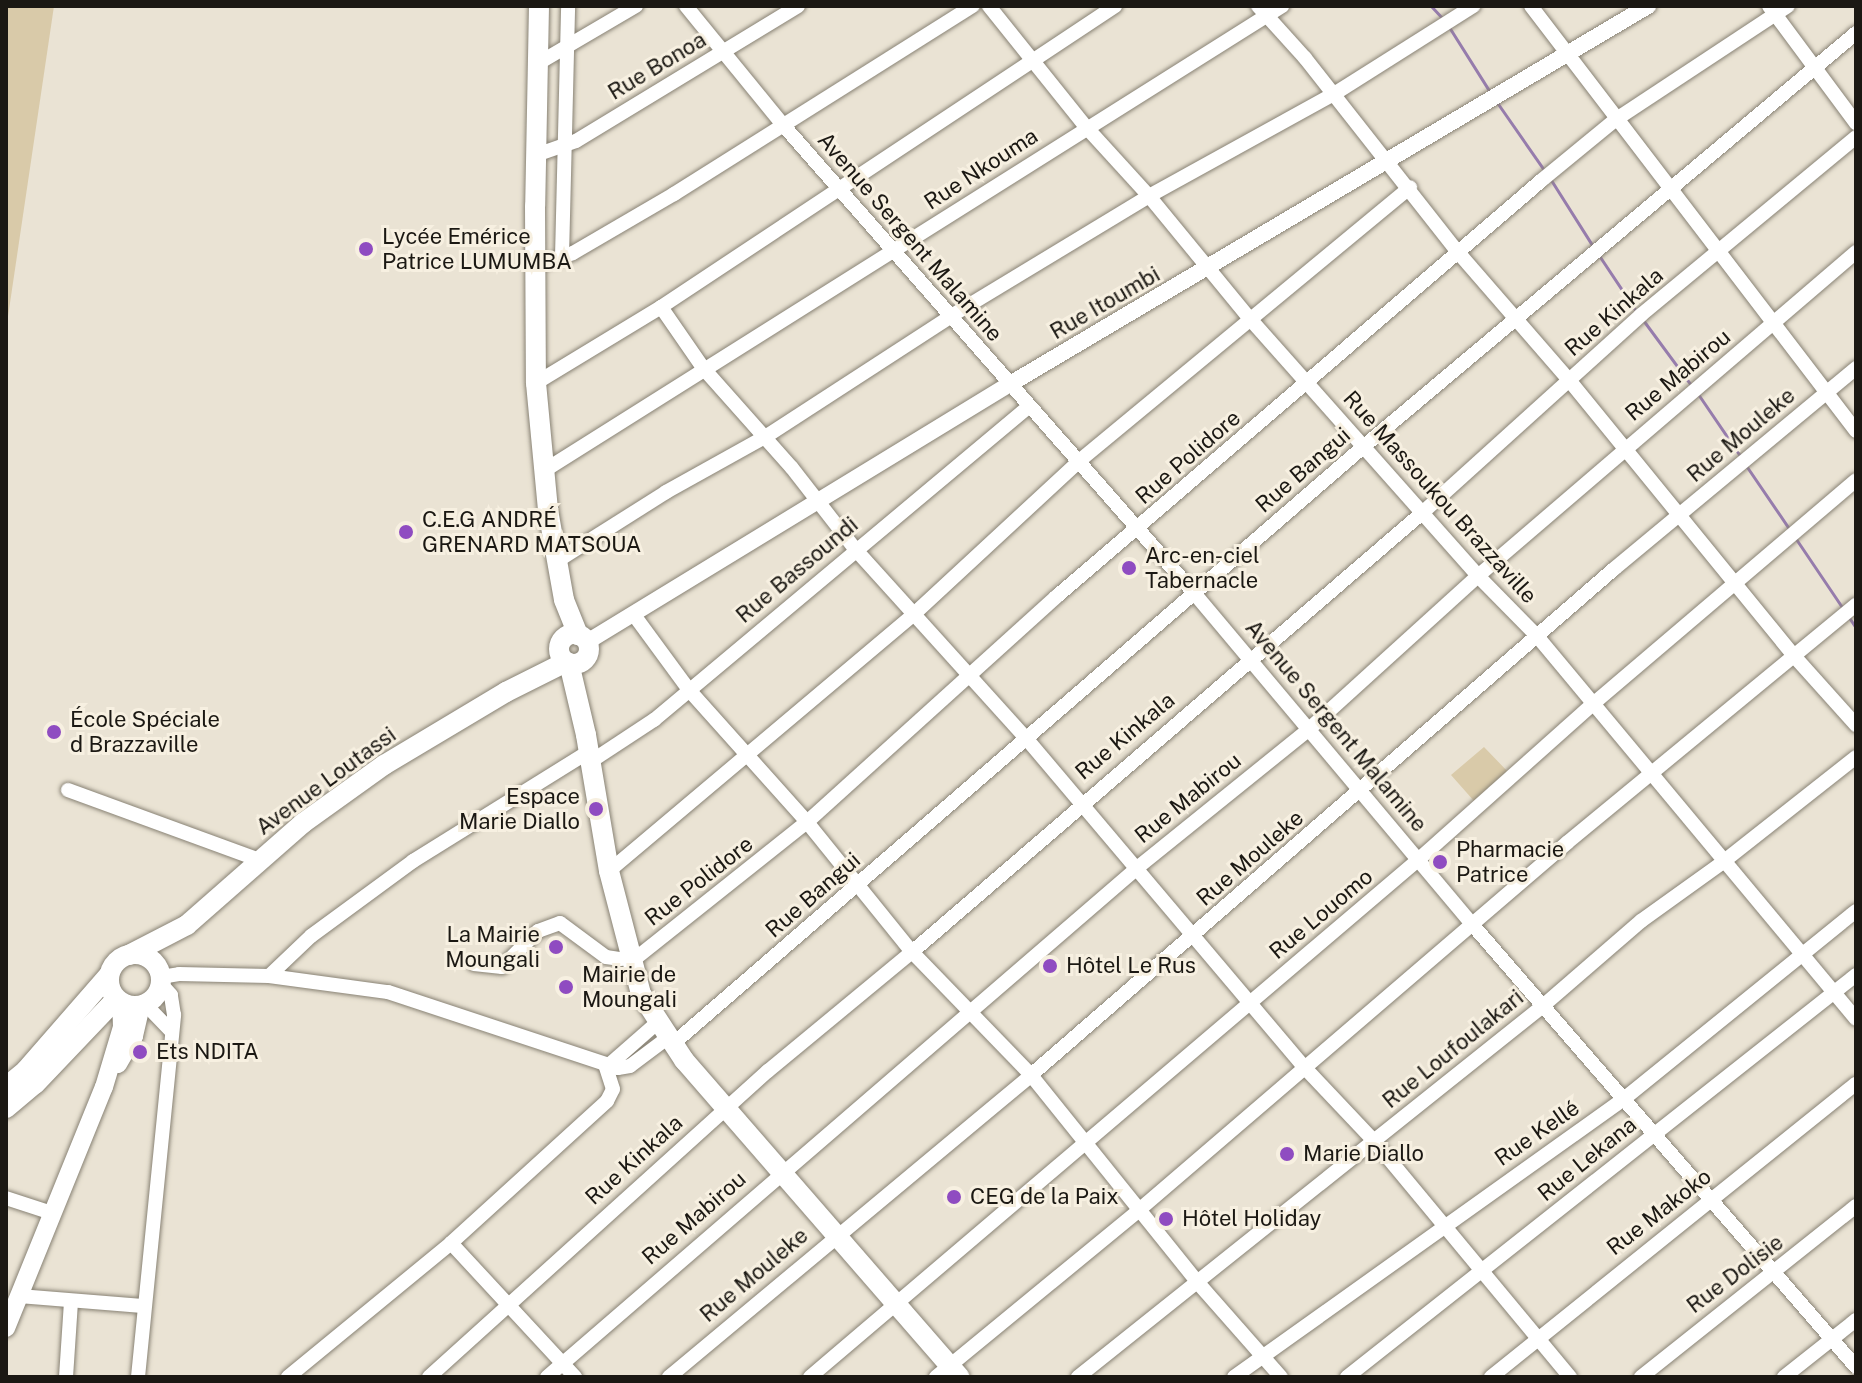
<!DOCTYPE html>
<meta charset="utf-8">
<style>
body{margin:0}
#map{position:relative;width:1862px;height:1383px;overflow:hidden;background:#eae3d4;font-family:"Public Sans",sans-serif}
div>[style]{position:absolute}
.green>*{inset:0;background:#d9caa9}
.stream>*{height:3px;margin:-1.5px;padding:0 1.5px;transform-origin:1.5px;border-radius:1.5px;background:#967cac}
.roads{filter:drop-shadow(0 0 2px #888274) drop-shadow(0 0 2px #888274)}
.minor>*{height:14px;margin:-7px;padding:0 7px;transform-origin:7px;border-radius:7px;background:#fff}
.tertiary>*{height:16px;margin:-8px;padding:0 8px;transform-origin:8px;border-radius:8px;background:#fff}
.secondary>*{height:18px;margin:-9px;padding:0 9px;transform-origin:9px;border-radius:9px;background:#fff}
.primary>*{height:20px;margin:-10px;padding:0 10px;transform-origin:10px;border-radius:10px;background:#fff}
.primary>.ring{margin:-10px;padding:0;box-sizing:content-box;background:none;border:20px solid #fff;border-radius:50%}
.dots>*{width:22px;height:22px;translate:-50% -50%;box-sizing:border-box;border:4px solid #f7f0e1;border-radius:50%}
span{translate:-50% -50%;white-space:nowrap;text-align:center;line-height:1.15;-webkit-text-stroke:6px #f7f0e1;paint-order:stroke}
.street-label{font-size:22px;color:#1b1813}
.poi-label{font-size:22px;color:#1b1813}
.left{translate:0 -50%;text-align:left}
.right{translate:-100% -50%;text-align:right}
.frame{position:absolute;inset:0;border:8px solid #1b1813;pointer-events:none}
</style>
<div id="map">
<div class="green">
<i style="clip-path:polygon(6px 6px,54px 6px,6px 330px)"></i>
<i style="clip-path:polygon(1484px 747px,1511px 775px,1496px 788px,1491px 785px,1474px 801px,1451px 775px)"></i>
</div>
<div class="stream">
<i style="left:1431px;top:6px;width:16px;rotate:47deg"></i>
<i style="left:1449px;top:27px;width:77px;rotate:57.8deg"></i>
<i style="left:1496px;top:101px;width:84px;rotate:55.2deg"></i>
<i style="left:1551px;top:180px;width:80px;rotate:57.7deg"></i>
<i style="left:1598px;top:254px;width:69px;rotate:56.3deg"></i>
<i style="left:1643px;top:320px;width:81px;rotate:53.6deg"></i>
<i style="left:1698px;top:394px;width:76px;rotate:55.7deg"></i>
<i style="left:1747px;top:467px;width:76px;rotate:55.7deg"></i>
<i style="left:1794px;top:536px;width:89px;rotate:56deg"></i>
<i style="left:1848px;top:616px;width:14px;rotate:56deg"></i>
</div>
<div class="roads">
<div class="minor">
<i style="left:686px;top:6px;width:155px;rotate:50.8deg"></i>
<i style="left:784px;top:126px;width:623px;rotate:48.71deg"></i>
<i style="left:1195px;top:594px;width:429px;rotate:50deg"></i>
<i style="left:1471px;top:923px;width:588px;rotate:49.07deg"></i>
<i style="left:989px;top:6px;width:155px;rotate:51.3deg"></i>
<i style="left:1086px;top:127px;width:93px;rotate:47.6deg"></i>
<i style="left:1149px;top:196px;width:161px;rotate:50.6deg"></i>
<i style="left:1251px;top:320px;width:342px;rotate:48.4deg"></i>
<i style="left:1478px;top:576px;width:84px;rotate:45.5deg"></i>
<i style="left:1537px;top:636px;width:498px;rotate:50.2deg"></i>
<i style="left:1258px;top:6px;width:70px;rotate:47.9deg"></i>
<i style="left:1305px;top:58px;width:244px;rotate:51.8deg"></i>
<i style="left:1456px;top:250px;width:172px;rotate:49deg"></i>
<i style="left:1569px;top:380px;width:356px;rotate:50.8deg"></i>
<i style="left:1794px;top:656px;width:93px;rotate:48.1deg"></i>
<i style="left:1531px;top:6px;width:535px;rotate:52.59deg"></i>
<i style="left:1769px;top:6px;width:146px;rotate:53.4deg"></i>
<i style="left:537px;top:64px;width:115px;rotate:-30.4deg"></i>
<i style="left:536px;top:155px;width:42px;rotate:-19.3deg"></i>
<i style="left:576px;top:141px;width:260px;rotate:-31.3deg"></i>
<i style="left:562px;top:257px;width:251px;rotate:-88.6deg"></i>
<i style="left:535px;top:266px;width:40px;rotate:-18.9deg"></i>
<i style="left:573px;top:253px;width:117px;rotate:-30.3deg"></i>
<i style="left:674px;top:194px;width:353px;rotate:-32.2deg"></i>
<i style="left:661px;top:307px;width:75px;rotate:55.3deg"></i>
<i style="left:704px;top:369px;width:132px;rotate:48.4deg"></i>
<i style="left:792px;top:468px;width:103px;rotate:52.1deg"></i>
<i style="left:855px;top:549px;width:255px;rotate:47.9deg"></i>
<i style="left:1026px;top:738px;width:432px;rotate:49.8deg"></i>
<i style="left:1305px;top:1068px;width:100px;rotate:46.6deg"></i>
<i style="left:1374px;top:1141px;width:307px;rotate:50.3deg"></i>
<i style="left:536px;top:383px;width:146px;rotate:-31.3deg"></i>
<i style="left:661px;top:307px;width:545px;rotate:-33.54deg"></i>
<i style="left:542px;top:472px;width:875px;rotate:-32.2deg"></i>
<i style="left:557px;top:561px;width:129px;rotate:-32.3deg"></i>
<i style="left:666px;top:492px;width:113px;rotate:-29.1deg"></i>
<i style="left:765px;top:437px;width:222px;rotate:-33deg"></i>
<i style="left:951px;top:316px;width:232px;rotate:-31.2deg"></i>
<i style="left:1149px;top:196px;width:211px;rotate:-28.9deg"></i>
<i style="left:1334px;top:94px;width:165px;rotate:-32.3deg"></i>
<i style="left:634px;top:615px;width:93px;rotate:53.7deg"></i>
<i style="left:689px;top:690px;width:177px;rotate:48.2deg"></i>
<i style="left:807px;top:822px;width:167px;rotate:51.1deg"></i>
<i style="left:912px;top:952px;width:171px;rotate:45.9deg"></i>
<i style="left:1031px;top:1075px;width:268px;rotate:51.2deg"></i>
<i style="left:1199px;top:1284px;width:124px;rotate:48.6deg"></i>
<i style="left:590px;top:762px;width:77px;rotate:-33.3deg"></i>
<i style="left:654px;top:720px;width:488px;rotate:-39.9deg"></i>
<i style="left:68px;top:790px;width:203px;rotate:20.1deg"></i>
<i style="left:609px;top:871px;width:399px;rotate:-40.1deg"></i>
<i style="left:914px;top:614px;width:224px;rotate:-42.8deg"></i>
<i style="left:1078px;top:462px;width:431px;rotate:-39.6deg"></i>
<i style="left:631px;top:962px;width:225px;rotate:-38.5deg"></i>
<i style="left:807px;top:822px;width:336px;rotate:-42.1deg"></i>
<i style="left:1056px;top:597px;width:640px;rotate:-40.63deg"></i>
<i style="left:1542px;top:180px;width:94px;rotate:-39.4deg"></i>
<i style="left:1615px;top:120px;width:207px;rotate:-33.4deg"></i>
<i style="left:474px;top:964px;width:28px;rotate:6deg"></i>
<i style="left:502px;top:967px;width:51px;rotate:-45deg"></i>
<i style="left:538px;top:931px;width:23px;rotate:-20deg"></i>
<i style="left:560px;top:923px;width:57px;rotate:36.5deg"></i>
<i style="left:606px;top:957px;width:15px;rotate:8deg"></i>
<i style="left:269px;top:976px;width:58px;rotate:-43.6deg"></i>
<i style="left:311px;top:936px;width:127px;rotate:-36.3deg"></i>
<i style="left:413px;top:861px;width:206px;rotate:-31.9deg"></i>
<i style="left:161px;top:977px;width:18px;rotate:-9deg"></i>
<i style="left:179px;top:974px;width:90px;rotate:1.3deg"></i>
<i style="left:269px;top:976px;width:120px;rotate:7.7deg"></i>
<i style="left:388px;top:992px;width:242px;rotate:18.3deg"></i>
<i style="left:618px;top:1068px;width:12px;rotate:-9deg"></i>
<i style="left:630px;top:1066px;width:50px;rotate:-36.9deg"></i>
<i style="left:145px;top:1004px;width:37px;rotate:46deg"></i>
<i style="left:675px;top:1042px;width:910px;rotate:-40.85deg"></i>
<i style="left:1363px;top:447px;width:644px;rotate:-40.02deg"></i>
<i style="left:609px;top:1065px;width:65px;rotate:-41.3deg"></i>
<i style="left:6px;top:1198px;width:48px;rotate:18.1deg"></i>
<i style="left:451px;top:1243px;width:183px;rotate:47.2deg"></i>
<i style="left:19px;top:1296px;width:124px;rotate:4.6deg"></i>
<i style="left:66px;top:1377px;width:75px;rotate:-86.2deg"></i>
<i style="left:138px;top:1377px;width:364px;rotate:-84.3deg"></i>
<i style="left:174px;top:1015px;width:20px;rotate:-99deg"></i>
<i style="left:171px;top:995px;width:15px;rotate:-132deg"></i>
<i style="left:288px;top:1377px;width:211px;rotate:-39.4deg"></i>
<i style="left:451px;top:1243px;width:211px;rotate:-42.3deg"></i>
<i style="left:607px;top:1101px;width:13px;rotate:-63deg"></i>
<i style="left:613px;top:1089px;width:26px;rotate:-108deg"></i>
<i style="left:429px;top:1377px;width:457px;rotate:-42.1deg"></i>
<i style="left:768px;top:1071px;width:187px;rotate:-39.6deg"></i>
<i style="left:912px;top:952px;width:673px;rotate:-40.72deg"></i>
<i style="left:1422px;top:513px;width:295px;rotate:-42.1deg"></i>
<i style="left:1641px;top:315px;width:279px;rotate:-39.6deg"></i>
<i style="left:547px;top:1377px;width:779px;rotate:-40.78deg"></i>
<i style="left:1137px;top:868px;width:220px;rotate:-38.9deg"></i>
<i style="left:1308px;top:730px;width:229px;rotate:-42.2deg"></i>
<i style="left:1478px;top:576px;width:498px;rotate:-40.6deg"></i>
<i style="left:669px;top:1377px;width:471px;rotate:-39.8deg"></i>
<i style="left:1031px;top:1075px;width:772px;rotate:-40.96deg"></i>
<i style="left:1614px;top:569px;width:315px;rotate:-39.7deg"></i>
<i style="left:810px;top:1377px;width:800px;rotate:-40.38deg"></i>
<i style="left:1419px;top:859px;width:233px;rotate:-41.7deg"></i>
<i style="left:1593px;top:704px;width:345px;rotate:-40.4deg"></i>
<i style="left:936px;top:1377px;width:263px;rotate:-39.4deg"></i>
<i style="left:1139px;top:1210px;width:565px;rotate:-40.62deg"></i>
<i style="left:1568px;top:842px;width:373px;rotate:-39.5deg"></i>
<i style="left:1078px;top:1377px;width:596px;rotate:-38.6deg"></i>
<i style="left:1544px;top:1005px;width:128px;rotate:-40.9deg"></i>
<i style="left:1641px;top:921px;width:101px;rotate:-35.7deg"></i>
<i style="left:1723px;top:862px;width:169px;rotate:-38.3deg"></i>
<i style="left:1234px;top:1377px;width:480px;rotate:-35.5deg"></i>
<i style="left:1625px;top:1098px;width:297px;rotate:-39deg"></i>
<i style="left:1347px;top:1377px;width:649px;rotate:-38.3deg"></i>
<i style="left:1491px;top:1377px;width:468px;rotate:-38.8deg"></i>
<i style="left:1641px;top:1377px;width:275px;rotate:-38.5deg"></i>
<i style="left:1784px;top:1377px;width:92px;rotate:-38.4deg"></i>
</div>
<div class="tertiary">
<i style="left:587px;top:642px;width:495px;rotate:-31.4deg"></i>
<i style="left:1010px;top:384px;width:742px;rotate:-30.65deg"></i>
</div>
<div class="secondary">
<i style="left:118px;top:1064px;width:32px;rotate:-60deg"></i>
<i style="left:134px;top:1036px;width:31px;rotate:-77deg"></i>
<i style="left:6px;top:1328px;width:260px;rotate:-67.9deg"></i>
<i style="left:104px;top:1087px;width:63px;rotate:-73.3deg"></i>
<i style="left:122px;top:1027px;width:24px;rotate:-92deg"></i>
</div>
<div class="primary">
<i style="left:539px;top:6px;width:200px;rotate:91.1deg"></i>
<i style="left:535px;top:206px;width:177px;rotate:89.7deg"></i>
<i style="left:536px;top:383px;width:128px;rotate:84.6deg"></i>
<i style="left:548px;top:510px;width:91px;rotate:79.9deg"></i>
<i style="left:564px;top:600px;width:38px;rotate:68deg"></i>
<i class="ring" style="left:559px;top:634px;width:10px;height:10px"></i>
<i style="left:569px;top:663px;width:74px;rotate:76.7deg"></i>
<i style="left:586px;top:735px;width:138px;rotate:80.4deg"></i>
<i style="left:609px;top:871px;width:127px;rotate:75.4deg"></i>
<i style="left:641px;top:994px;width:79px;rotate:56.9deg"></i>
<i style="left:684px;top:1060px;width:420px;rotate:49deg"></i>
<i class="ring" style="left:109px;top:954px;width:32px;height:32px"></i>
<i style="left:129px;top:955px;width:65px;rotate:-27.3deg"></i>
<i style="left:187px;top:925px;width:154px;rotate:-41.3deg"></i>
<i style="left:303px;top:823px;width:100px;rotate:-35.6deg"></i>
<i style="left:384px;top:765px;width:142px;rotate:-30.9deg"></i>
<i style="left:506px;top:692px;width:67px;rotate:-26.6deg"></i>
<i style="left:6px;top:1087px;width:26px;rotate:-40deg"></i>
<i style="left:26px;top:1070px;width:126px;rotate:-48.9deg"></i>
<i style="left:6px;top:1108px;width:38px;rotate:-40deg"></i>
<i style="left:35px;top:1084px;width:117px;rotate:-46.4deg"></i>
</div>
</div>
<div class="dots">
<i style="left:366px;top:249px;background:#8f4cc1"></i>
<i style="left:406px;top:532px;background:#8f4cc1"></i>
<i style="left:1129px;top:568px;background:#8f4cc1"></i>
<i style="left:54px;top:732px;background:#8f4cc1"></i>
<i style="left:596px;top:809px;background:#8f4cc1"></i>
<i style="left:1440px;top:862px;background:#8f4cc1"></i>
<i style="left:556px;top:947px;background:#8f4cc1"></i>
<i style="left:1050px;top:966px;background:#8f4cc1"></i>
<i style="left:566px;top:987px;background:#8f4cc1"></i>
<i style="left:140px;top:1052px;background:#8f4cc1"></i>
<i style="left:1287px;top:1154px;background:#8f4cc1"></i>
<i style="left:954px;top:1197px;background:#8f4cc1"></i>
<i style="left:1166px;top:1219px;background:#8f4cc1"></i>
</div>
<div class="street-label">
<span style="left:657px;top:66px;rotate:-31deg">Rue Bonoa</span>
<span style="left:981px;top:169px;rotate:-33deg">Rue Nkouma</span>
<span style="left:910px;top:237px;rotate:49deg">Avenue Sergent Malamine</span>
<span style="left:1105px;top:303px;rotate:-30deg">Rue Itoumbi</span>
<span style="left:1614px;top:312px;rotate:-41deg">Rue Kinkala</span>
<span style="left:1678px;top:375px;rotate:-40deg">Rue Mabirou</span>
<span style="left:1741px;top:435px;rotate:-40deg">Rue Mouleke</span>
<span style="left:1188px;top:457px;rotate:-41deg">Rue Polidore</span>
<span style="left:1303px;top:470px;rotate:-41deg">Rue Bangui</span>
<span style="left:1440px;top:497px;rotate:48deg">Rue Massoukou Brazzaville</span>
<span style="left:797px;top:570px;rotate:-40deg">Rue Bassoundi</span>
<span style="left:1336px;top:726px;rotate:50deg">Avenue Sergent Malamine</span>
<span style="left:1125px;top:736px;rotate:-40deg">Rue Kinkala</span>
<span style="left:326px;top:781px;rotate:-36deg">Avenue Loutassi</span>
<span style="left:1188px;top:798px;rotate:-39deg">Rue Mabirou</span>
<span style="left:1250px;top:858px;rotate:-41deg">Rue Mouleke</span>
<span style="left:699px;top:881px;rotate:-38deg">Rue Polidore</span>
<span style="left:813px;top:895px;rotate:-41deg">Rue Bangui</span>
<span style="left:1321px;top:914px;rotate:-40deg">Rue Louomo</span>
<span style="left:1453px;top:1049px;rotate:-39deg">Rue Loufoulakari</span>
<span style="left:1537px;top:1133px;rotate:-35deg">Rue Kellé</span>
<span style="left:1587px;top:1159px;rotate:-39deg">Rue Lekana</span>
<span style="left:634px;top:1160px;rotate:-42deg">Rue Kinkala</span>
<span style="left:1659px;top:1212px;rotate:-38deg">Rue Makoko</span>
<span style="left:694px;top:1218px;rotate:-41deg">Rue Mabirou</span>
<span style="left:1735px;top:1274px;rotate:-37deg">Rue Dolisie</span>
<span style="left:754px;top:1275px;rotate:-40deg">Rue Mouleke</span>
</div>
<div class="poi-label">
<span class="left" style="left:382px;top:249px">Lycée Emérice<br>Patrice LUMUMBA</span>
<span class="left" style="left:422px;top:532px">C.E.G ANDRÉ<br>GRENARD MATSOUA</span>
<span class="left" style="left:1145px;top:568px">Arc-en-ciel<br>Tabernacle</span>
<span class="left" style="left:70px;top:732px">École Spéciale<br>d Brazzaville</span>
<span class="right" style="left:580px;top:809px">Espace<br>Marie Diallo</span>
<span class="left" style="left:1456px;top:862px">Pharmacie<br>Patrice</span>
<span class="right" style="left:540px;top:947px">La Mairie<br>Moungali</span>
<span class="left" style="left:1066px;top:966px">Hôtel Le Rus</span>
<span class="left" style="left:582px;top:987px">Mairie de<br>Moungali</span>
<span class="left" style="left:156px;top:1052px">Ets NDITA</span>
<span class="left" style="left:1303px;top:1154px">Marie Diallo</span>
<span class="left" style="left:970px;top:1197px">CEG de la Paix</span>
<span class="left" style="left:1182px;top:1219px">Hôtel Holiday</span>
</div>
<div class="frame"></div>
</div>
